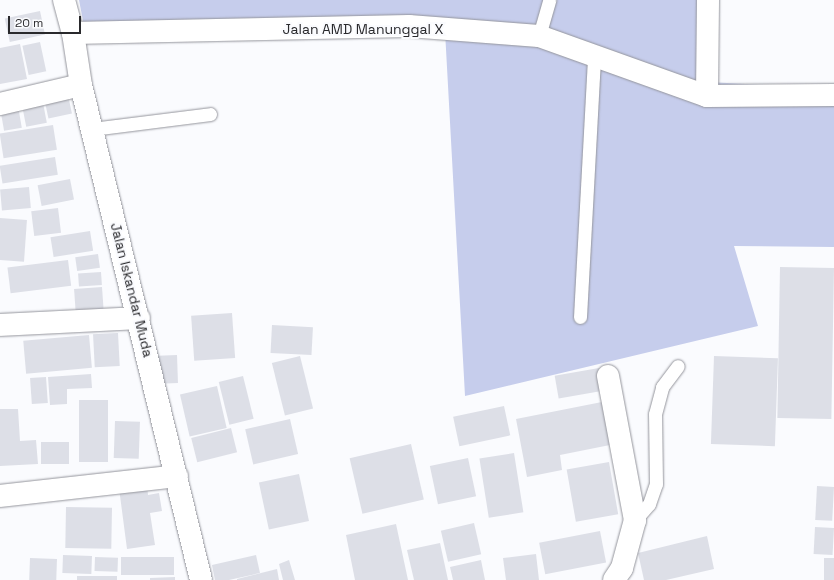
<!DOCTYPE html>
<style>
body{margin:0}
#map{position:relative;width:834px;height:580px;overflow:hidden;background:#fafbfe;font-family:"Space Grotesk",sans-serif}
div>[style]{position:absolute}
.green>*{inset:0;background:#c6cdec}
.building>*{inset:0;background:#dddfe7;transform-origin:0 0}
.roads{filter:drop-shadow(0 0 1px #94959c) drop-shadow(0 0 1px #94959c)}
.service>*{height:13px;margin:-6.5px;padding:0 6.5px;transform-origin:6.5px;border-radius:6.5px;background:#fff}
.minor>*{height:22px;margin:-11px;padding:0 11px;transform-origin:11px;border-radius:11px;background:#fff}
.tertiary>*{height:22px;margin:-11px;padding:0 11px;transform-origin:11px;border-radius:11px;background:#fff}
span{translate:-50% -50%;white-space:nowrap;text-align:center;line-height:1.15;-webkit-text-stroke:4px #fafbfe;paint-order:stroke}
.street-label{font-size:14px;color:#29292c}
.scale{position:absolute;left:8px;top:16px;width:73px;height:18px;box-sizing:border-box;border:2px solid #29292c;border-top:0;padding-left:5px;font-size:12px;line-height:14px;white-space:nowrap;color:#29292c;-webkit-text-stroke:3px #fafbfe;paint-order:stroke}
</style>
<div id="map">
<div class="green">
<i style="clip-path:polygon(79px 0,706px 0,708px 82px,834px 89px,834px 247px,734px 246px,758px 326px,465px 396px,445px 31px,86px 36px)"></i>
</div>
<div class="building">
<i style="left:40px;top:11px;width:24px;height:36px;rotate:78deg"></i>
<i style="left:40px;top:42px;width:30px;height:18px;rotate:78deg"></i>
<i style="clip-path:polygon(20px 44px,27px 79px,0 84px,0 48px)"></i>
<i style="left:68px;top:95px;width:19px;height:24px;rotate:78deg"></i>
<i style="left:43px;top:103px;width:20px;height:21px;rotate:79deg"></i>
<i style="left:18px;top:106px;width:22px;height:18px;rotate:80deg"></i>
<i style="left:53px;top:125px;width:25px;height:54px;rotate:81deg"></i>
<i style="left:55px;top:157px;width:18px;height:56px;rotate:81deg"></i>
<i style="left:70px;top:179px;width:21px;height:33px;rotate:79deg"></i>
<i style="left:29px;top:187px;width:21px;height:29px;rotate:85deg"></i>
<i style="left:58px;top:208px;width:25px;height:27px;rotate:83deg"></i>
<i style="left:0;top:218px;width:27px;height:42px;rotate:4deg"></i>
<i style="left:90px;top:231px;width:20px;height:40px;rotate:81deg"></i>
<i style="left:98px;top:254px;width:14px;height:23px;rotate:82deg"></i>
<i style="left:68px;top:260px;width:26px;height:61px;rotate:83deg"></i>
<i style="left:780px;top:267px;width:54px;height:151px;rotate:1deg"></i>
<i style="left:101px;top:272px;width:13px;height:23px;rotate:86deg"></i>
<i style="left:102px;top:287px;width:28px;height:28px;rotate:86deg"></i>
<i style="left:232px;top:313px;width:45px;height:41px;rotate:86deg"></i>
<i style="left:272px;top:325px;width:41px;height:28px;rotate:3deg"></i>
<i style="left:118px;top:333px;width:33px;height:25px;rotate:87deg"></i>
<i style="left:89px;top:335px;width:33px;height:66px;rotate:85deg"></i>
<i style="left:177px;top:355px;width:28px;height:19px;rotate:88deg"></i>
<i style="left:300px;top:356px;width:54px;height:29px;rotate:76deg"></i>
<i style="left:714px;top:356px;width:64px;height:88px;rotate:2deg"></i>
<i style="left:599px;top:368px;width:23px;height:45px;rotate:80deg"></i>
<i style="clip-path:polygon(91px 374px,92px 388px,67px 389px,67px 404px,50px 405px,48px 377px)"></i>
<i style="left:243px;top:376px;width:44px;height:25px;rotate:76deg"></i>
<i style="left:46px;top:377px;width:26px;height:16px;rotate:86deg"></i>
<i style="left:217px;top:386px;width:43px;height:38px;rotate:77deg"></i>
<i style="left:79px;top:400px;width:29px;height:62px"></i>
<i style="clip-path:polygon(607px 401px,615px 444px,560px 455px,562px 470px,527px 477px,516px 419px)"></i>
<i style="left:504px;top:406px;width:30px;height:52px;rotate:78deg"></i>
<i style="clip-path:polygon(0 409px,18px 409px,20px 441px,36px 440px,38px 464px,0 466px)"></i>
<i style="left:290px;top:419px;width:36px;height:46px;rotate:77deg"></i>
<i style="left:115px;top:421px;width:25px;height:37px;rotate:2deg"></i>
<i style="left:231px;top:428px;width:25px;height:41px;rotate:76deg"></i>
<i style="left:69px;top:442px;width:22px;height:28px;rotate:90deg"></i>
<i style="left:411px;top:444px;width:57px;height:63px;rotate:77deg"></i>
<i style="left:514px;top:453px;width:60px;height:35px;rotate:81deg"></i>
<i style="left:468px;top:458px;width:39px;height:39px;rotate:78deg"></i>
<i style="left:609px;top:462px;width:53px;height:43px;rotate:80deg"></i>
<i style="left:299px;top:474px;width:48px;height:41px;rotate:78deg"></i>
<i style="clip-path:polygon(147px 484px,148px 495px,159px 493px,162px 511px,150px 513px,155px 545px,127px 549px,119px 488px)"></i>
<i style="left:817px;top:486px;width:17px;height:34px;rotate:3deg"></i>
<i style="left:66px;top:507px;width:46px;height:41px;rotate:1deg"></i>
<i style="left:474px;top:523px;width:32px;height:34px;rotate:77deg"></i>
<i style="clip-path:polygon(396px 524px,408px 580px,355px 580px,346px 535px)"></i>
<i style="left:815px;top:527px;width:19px;height:27px;rotate:3deg"></i>
<i style="left:600px;top:531px;width:32px;height:62px;rotate:79deg"></i>
<i style="clip-path:polygon(707px 536px,714px 569px,666px 580px,644px 580px,638px 553px)"></i>
<i style="clip-path:polygon(440px 543px,448px 580px,414px 580px,407px 550px)"></i>
<i style="clip-path:polygon(536px 554px,539px 580px,506px 580px,503px 558px)"></i>
<i style="left:63px;top:555px;width:29px;height:18px;rotate:2deg"></i>
<i style="clip-path:polygon(256px 555px,260px 573px,229px 580px,215px 580px,212px 565px)"></i>
<i style="left:95px;top:557px;width:23px;height:14px;rotate:2deg"></i>
<i style="left:174px;top:557px;width:18px;height:53px;rotate:90deg"></i>
<i style="left:30px;top:558px;width:27px;height:22px;rotate:2deg"></i>
<i style="left:824px;top:558px;width:10px;height:22px"></i>
<i style="clip-path:polygon(289px 560px,295px 580px,283px 580px,279px 564px)"></i>
<i style="clip-path:polygon(481px 560px,485px 580px,453px 580px,450px 567px)"></i>
<i style="clip-path:polygon(277px 569px,279px 580px,237px 580px,237px 579px)"></i>
<i style="left:77px;top:576px;width:40px;height:4px"></i>
<i style="clip-path:polygon(175px 577px,175px 580px,150px 580px,150px 578px)"></i>
</div>
<div class="roads">
<div class="service">
<i style="left:539px;top:36px;width:37px;rotate:-74deg"></i>
<i style="left:92px;top:129px;width:119px;rotate:-7.2deg"></i>
<i style="left:580px;top:317px;width:261px;rotate:-86.9deg"></i>
<i style="left:635px;top:520px;width:21px;rotate:-49deg"></i>
<i style="left:649px;top:504px;width:21px;rotate:-71deg"></i>
<i style="left:656px;top:484px;width:70px;rotate:-90.8deg"></i>
<i style="left:655px;top:414px;width:28px;rotate:-75deg"></i>
<i style="left:662px;top:387px;width:26px;rotate:-53deg"></i>
</div>
<div class="minor">
<i style="left:73px;top:33px;width:336px;rotate:-1.2deg"></i>
<i style="left:409px;top:26px;width:130px;rotate:4.4deg"></i>
<i style="left:539px;top:36px;width:178px;rotate:19.7deg"></i>
<i style="left:707px;top:96px;width:127px;rotate:-0.5deg"></i>
<i style="left:707px;top:96px;width:96px;rotate:-89.4deg"></i>
<i style="left:0;top:104px;width:83px;rotate:-13.2deg"></i>
<i style="left:0;top:325px;width:139px;rotate:-2.9deg"></i>
<i style="left:608px;top:376px;width:147px;rotate:79.4deg"></i>
<i style="left:635px;top:520px;width:50px;rotate:105.2deg"></i>
<i style="left:622px;top:568px;width:14px;rotate:124deg"></i>
<i style="left:0;top:496px;width:178px;rotate:-6.4deg"></i>
</div>
<div class="tertiary">
<i style="left:64px;top:0;width:34px;rotate:75deg"></i>
<i style="left:73px;top:33px;width:53px;rotate:81.3deg"></i>
<i style="left:81px;top:85px;width:509px;rotate:76.37deg"></i>
</div>
</div>
<div class="street-label">
<span style="left:363px;top:29px">Jalan AMD Manunggal X</span>
<span style="left:132px;top:290px;rotate:76deg">Jalan Iskandar Muda</span>
</div>
<div class="scale">20 m</div>
</div>
